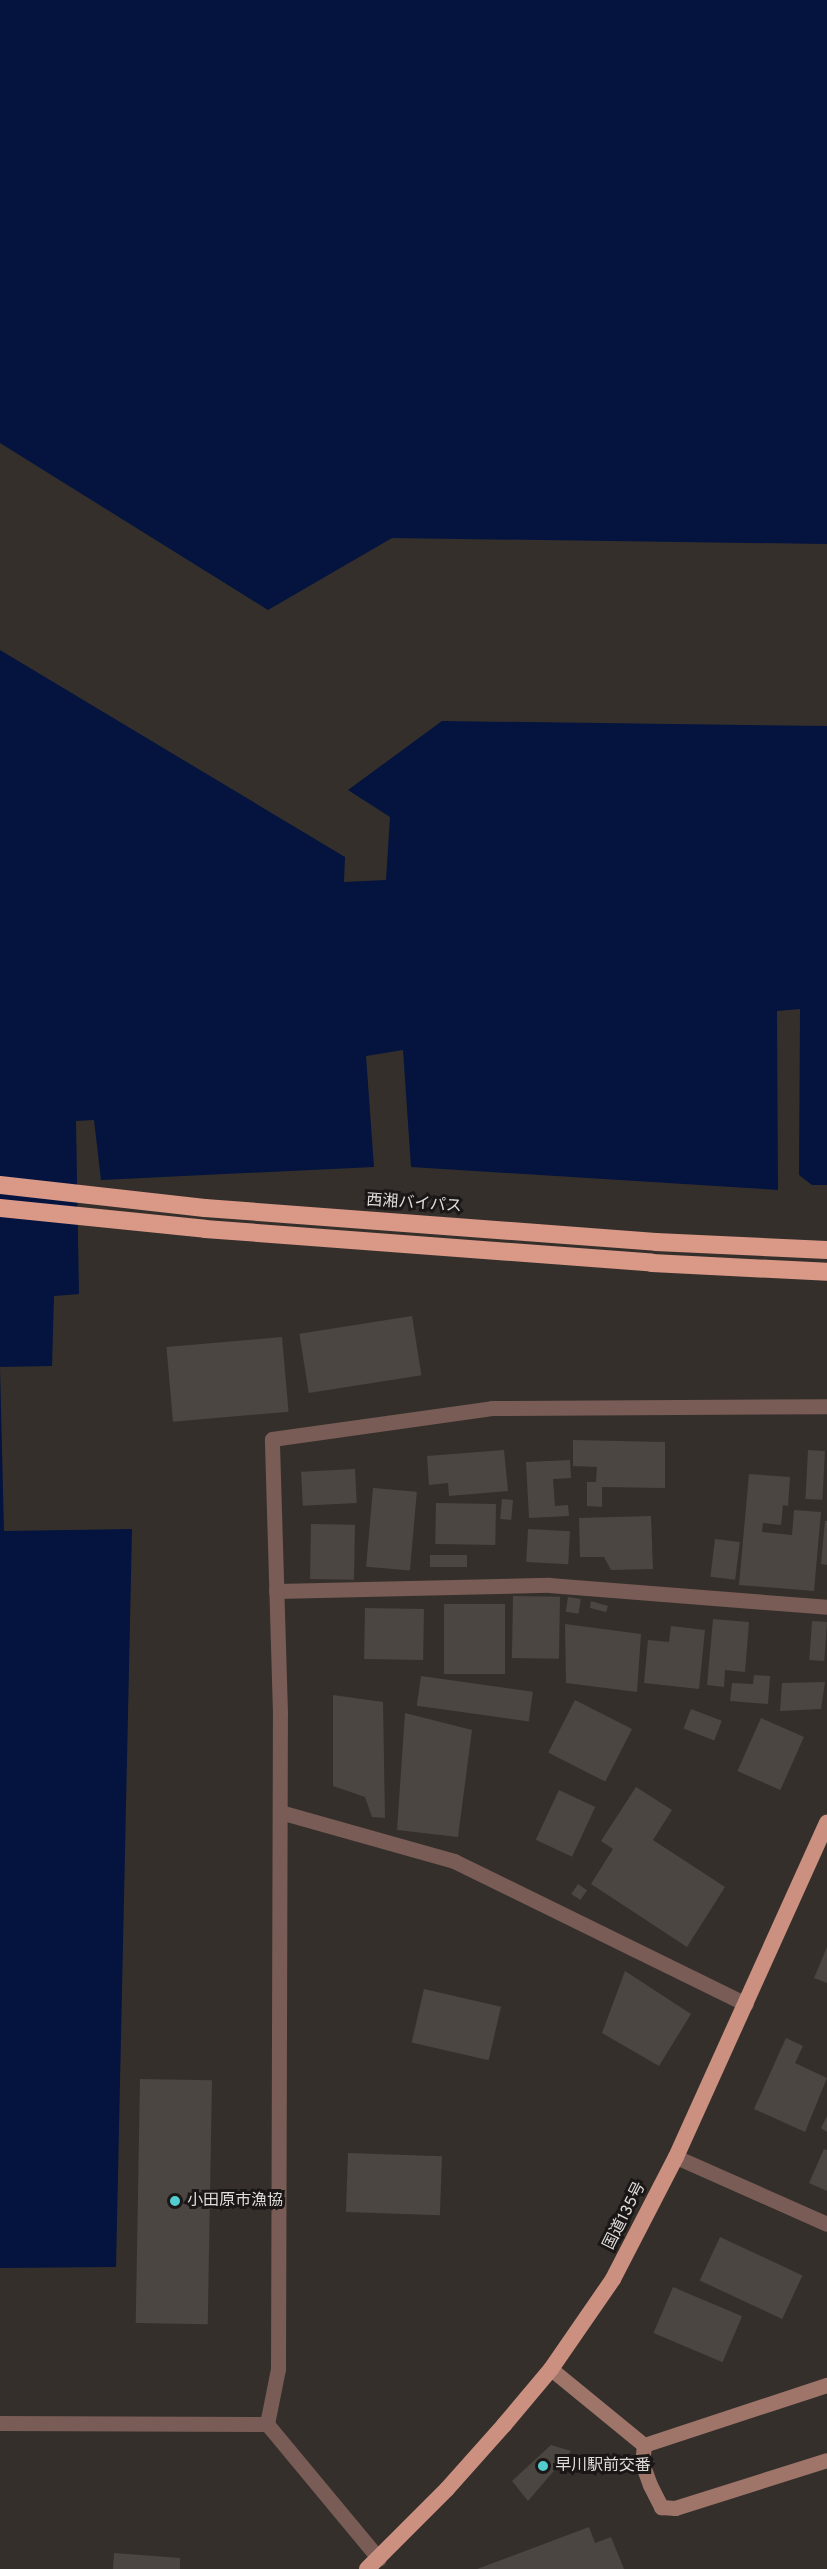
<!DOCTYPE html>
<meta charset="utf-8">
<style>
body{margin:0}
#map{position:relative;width:827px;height:2569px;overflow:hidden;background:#342f2b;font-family:Overpass,"Noto Sans JP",sans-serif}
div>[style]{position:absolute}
.water>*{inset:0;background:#04143e}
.building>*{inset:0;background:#4b4642;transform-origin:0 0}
.service>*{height:15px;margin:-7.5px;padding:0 7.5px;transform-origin:7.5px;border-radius:7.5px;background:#785c55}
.minor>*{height:15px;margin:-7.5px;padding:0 7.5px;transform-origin:7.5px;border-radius:7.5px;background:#785c55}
.secondary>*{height:15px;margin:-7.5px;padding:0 7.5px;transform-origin:7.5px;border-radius:7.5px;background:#9f756a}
.trunk>*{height:16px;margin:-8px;padding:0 8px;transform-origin:8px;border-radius:8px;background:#cc9080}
.motorway>*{height:18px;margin:-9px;padding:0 9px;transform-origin:9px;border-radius:9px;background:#da9887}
.dots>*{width:16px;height:16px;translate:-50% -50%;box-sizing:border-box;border:3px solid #1a1716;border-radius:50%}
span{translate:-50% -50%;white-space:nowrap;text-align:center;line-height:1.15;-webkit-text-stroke:6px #1a1716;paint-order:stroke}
.street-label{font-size:16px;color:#dfdcda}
.poi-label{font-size:16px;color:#dfdcda}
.left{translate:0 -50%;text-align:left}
</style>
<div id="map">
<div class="water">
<i style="clip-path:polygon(0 0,827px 0,827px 544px,392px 538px,268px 610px,0 443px)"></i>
<i style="clip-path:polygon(0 650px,345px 857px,344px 882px,386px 880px,390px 817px,348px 790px,442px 721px,827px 726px,827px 1185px,812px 1185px,799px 1175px,800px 1009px,777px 1011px,778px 1190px,411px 1167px,403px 1050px,366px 1056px,374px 1167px,101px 1180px,94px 1120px,76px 1121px,79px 1294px,54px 1296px,52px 1366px,0 1367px,4px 1531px,132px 1529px,116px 2267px,0 2268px)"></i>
</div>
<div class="building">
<i style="left:412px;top:1316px;width:60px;height:114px;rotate:81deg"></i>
<i style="left:282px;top:1337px;width:75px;height:116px;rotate:85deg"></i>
<i style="clip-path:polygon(573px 1440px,665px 1442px,665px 1488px,602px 1487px,602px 1507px,587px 1506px,587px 1482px,596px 1482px,597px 1467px,573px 1466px)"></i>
<i style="clip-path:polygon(504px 1450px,508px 1491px,449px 1496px,448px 1483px,429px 1485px,427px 1456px)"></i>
<i style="left:808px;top:1450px;width:17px;height:49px;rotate:3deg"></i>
<i style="clip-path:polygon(570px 1460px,571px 1478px,553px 1479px,555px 1506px,568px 1505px,569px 1516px,529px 1518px,526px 1462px)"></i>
<i style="left:355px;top:1469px;width:34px;height:54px;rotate:87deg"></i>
<i style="clip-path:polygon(749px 1474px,790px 1477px,788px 1506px,783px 1505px,781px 1525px,763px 1523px,762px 1532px,792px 1535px,794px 1510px,821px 1512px,814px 1591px,739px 1585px)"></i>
<i style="left:373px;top:1488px;width:44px;height:79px;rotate:5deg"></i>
<i style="left:502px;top:1499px;width:11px;height:20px;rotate:5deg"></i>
<i style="left:436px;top:1503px;width:60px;height:41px;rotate:1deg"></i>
<i style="clip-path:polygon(651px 1516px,653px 1569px,611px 1570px,604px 1557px,580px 1557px,579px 1518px)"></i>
<i style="clip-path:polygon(825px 1521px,827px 1521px,827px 1565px,821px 1564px)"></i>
<i style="left:311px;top:1524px;width:44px;height:55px;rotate:1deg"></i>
<i style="left:528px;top:1529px;width:42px;height:33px;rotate:3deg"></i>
<i style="left:715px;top:1539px;width:25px;height:38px;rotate:7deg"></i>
<i style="left:467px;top:1555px;width:12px;height:37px;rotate:90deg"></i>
<i style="left:513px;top:1596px;width:47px;height:62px;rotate:1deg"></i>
<i style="left:568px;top:1597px;width:13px;height:15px;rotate:9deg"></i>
<i style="clip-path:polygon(591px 1601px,608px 1606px,606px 1612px,590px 1608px)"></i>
<i style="left:444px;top:1604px;width:61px;height:70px"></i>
<i style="left:365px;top:1608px;width:59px;height:51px;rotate:1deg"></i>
<i style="clip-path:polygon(713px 1619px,749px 1622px,745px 1672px,725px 1670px,724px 1687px,707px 1685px)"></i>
<i style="left:812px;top:1621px;width:15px;height:39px;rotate:4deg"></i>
<i style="clip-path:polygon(565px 1624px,641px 1634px,637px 1692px,566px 1683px)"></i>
<i style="clip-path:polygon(671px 1626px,705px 1630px,699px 1689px,644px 1683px,648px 1640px,669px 1642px)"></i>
<i style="clip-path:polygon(754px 1675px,770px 1676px,768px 1704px,730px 1701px,732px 1683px,753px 1684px)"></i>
<i style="left:421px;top:1676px;width:113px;height:30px;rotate:8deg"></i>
<i style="clip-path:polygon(825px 1682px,821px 1709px,780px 1711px,782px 1683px)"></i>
<i style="clip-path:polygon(333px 1695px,383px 1702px,385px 1818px,372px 1817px,365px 1797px,333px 1786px)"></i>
<i style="left:575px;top:1700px;width:64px;height:59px;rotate:27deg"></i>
<i style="left:691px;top:1709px;width:33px;height:21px;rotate:21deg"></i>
<i style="clip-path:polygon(405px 1713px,472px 1730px,458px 1837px,397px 1830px)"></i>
<i style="left:761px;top:1718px;width:47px;height:58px;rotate:24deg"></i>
<i style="clip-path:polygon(636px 1787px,672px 1810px,653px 1840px,725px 1887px,687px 1947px,591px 1884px,613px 1849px,601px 1841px)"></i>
<i style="left:559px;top:1790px;width:40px;height:55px;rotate:25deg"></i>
<i style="left:578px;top:1884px;width:11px;height:12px;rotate:34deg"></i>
<i style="clip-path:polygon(827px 1947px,827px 1983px,814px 1978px)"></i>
<i style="clip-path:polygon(625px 1971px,691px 2014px,659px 2066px,602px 2033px)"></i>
<i style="left:424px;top:1989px;width:79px;height:55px;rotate:13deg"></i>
<i style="clip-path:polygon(786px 2038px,803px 2046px,795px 2063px,827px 2078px,805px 2132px,754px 2109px)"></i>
<i style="left:140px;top:2079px;width:72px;height:244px;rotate:1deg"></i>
<i style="clip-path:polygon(827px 2116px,827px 2132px,821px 2128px)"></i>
<i style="clip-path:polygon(824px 2149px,827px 2150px,827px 2191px,809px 2183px)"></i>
<i style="left:348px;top:2153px;width:94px;height:59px;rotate:2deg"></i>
<i style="left:720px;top:2237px;width:91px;height:48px;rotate:25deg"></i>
<i style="left:673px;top:2287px;width:75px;height:50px;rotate:23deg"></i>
<i style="clip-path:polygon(551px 2445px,571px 2451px,528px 2501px,512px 2481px)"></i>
<i style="clip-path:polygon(589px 2527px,595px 2543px,611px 2537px,624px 2569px,477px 2569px)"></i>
<i style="clip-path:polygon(114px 2553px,180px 2558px,180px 2569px,113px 2569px)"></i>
</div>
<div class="service">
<i style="left:276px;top:1591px;width:273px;rotate:-1.3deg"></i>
<i style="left:549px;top:1585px;width:279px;rotate:4.5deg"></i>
</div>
<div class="minor">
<i style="left:280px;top:1812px;width:181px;rotate:15.7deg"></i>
<i style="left:454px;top:1861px;width:325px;rotate:26.1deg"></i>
<i style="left:676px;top:2157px;width:165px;rotate:23.9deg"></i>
<i style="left:0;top:2423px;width:267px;rotate:0.2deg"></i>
<i style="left:267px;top:2424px;width:175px;rotate:50.3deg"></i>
<i style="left:267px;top:2424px;width:56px;rotate:-78.7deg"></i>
<i style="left:278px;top:2369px;width:656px;rotate:-89.83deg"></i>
<i style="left:280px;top:1713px;width:274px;rotate:-91.7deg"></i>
<i style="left:272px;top:1439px;width:222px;rotate:-8deg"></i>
<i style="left:492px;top:1408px;width:335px;rotate:-0.3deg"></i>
</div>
<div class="secondary">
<i style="left:551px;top:2369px;width:120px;rotate:39.3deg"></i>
<i style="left:644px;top:2445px;width:18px;rotate:96deg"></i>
<i style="left:642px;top:2463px;width:23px;rotate:70deg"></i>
<i style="left:650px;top:2485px;width:25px;rotate:63deg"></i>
<i style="left:661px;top:2507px;width:14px;rotate:4deg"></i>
<i style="left:675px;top:2508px;width:159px;rotate:-17.5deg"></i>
<i style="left:644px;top:2445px;width:193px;rotate:-18.2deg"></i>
</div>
<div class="trunk">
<i style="left:367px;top:2569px;width:113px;rotate:-45deg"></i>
<i style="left:447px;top:2489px;width:86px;rotate:-48.3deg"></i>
<i style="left:504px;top:2425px;width:73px;rotate:-50deg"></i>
<i style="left:551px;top:2369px;width:109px;rotate:-55.4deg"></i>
<i style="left:613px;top:2279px;width:137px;rotate:-62.7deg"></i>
<i style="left:676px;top:2157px;width:367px;rotate:-65.7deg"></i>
</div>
<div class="motorway">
<i style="left:0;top:1185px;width:206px;rotate:6.4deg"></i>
<i style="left:205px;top:1208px;width:452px;rotate:4.3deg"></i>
<i style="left:656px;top:1242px;width:171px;rotate:2.7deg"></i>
<i style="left:0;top:1208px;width:206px;rotate:5.8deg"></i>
<i style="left:205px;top:1229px;width:448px;rotate:4.3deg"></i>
<i style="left:652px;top:1263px;width:175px;rotate:2.9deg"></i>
</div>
<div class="dots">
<i style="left:175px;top:2201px;background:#52cdcf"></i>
<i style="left:543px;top:2466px;background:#52cdcf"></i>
</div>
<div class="street-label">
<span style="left:414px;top:1204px;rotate:4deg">西湘バイパス</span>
<span style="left:625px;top:2216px;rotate:-63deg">国道135号</span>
</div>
<div class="poi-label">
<span class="left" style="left:187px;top:2201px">小田原市漁協</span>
<span class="left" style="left:555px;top:2466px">早川駅前交番</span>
</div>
</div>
